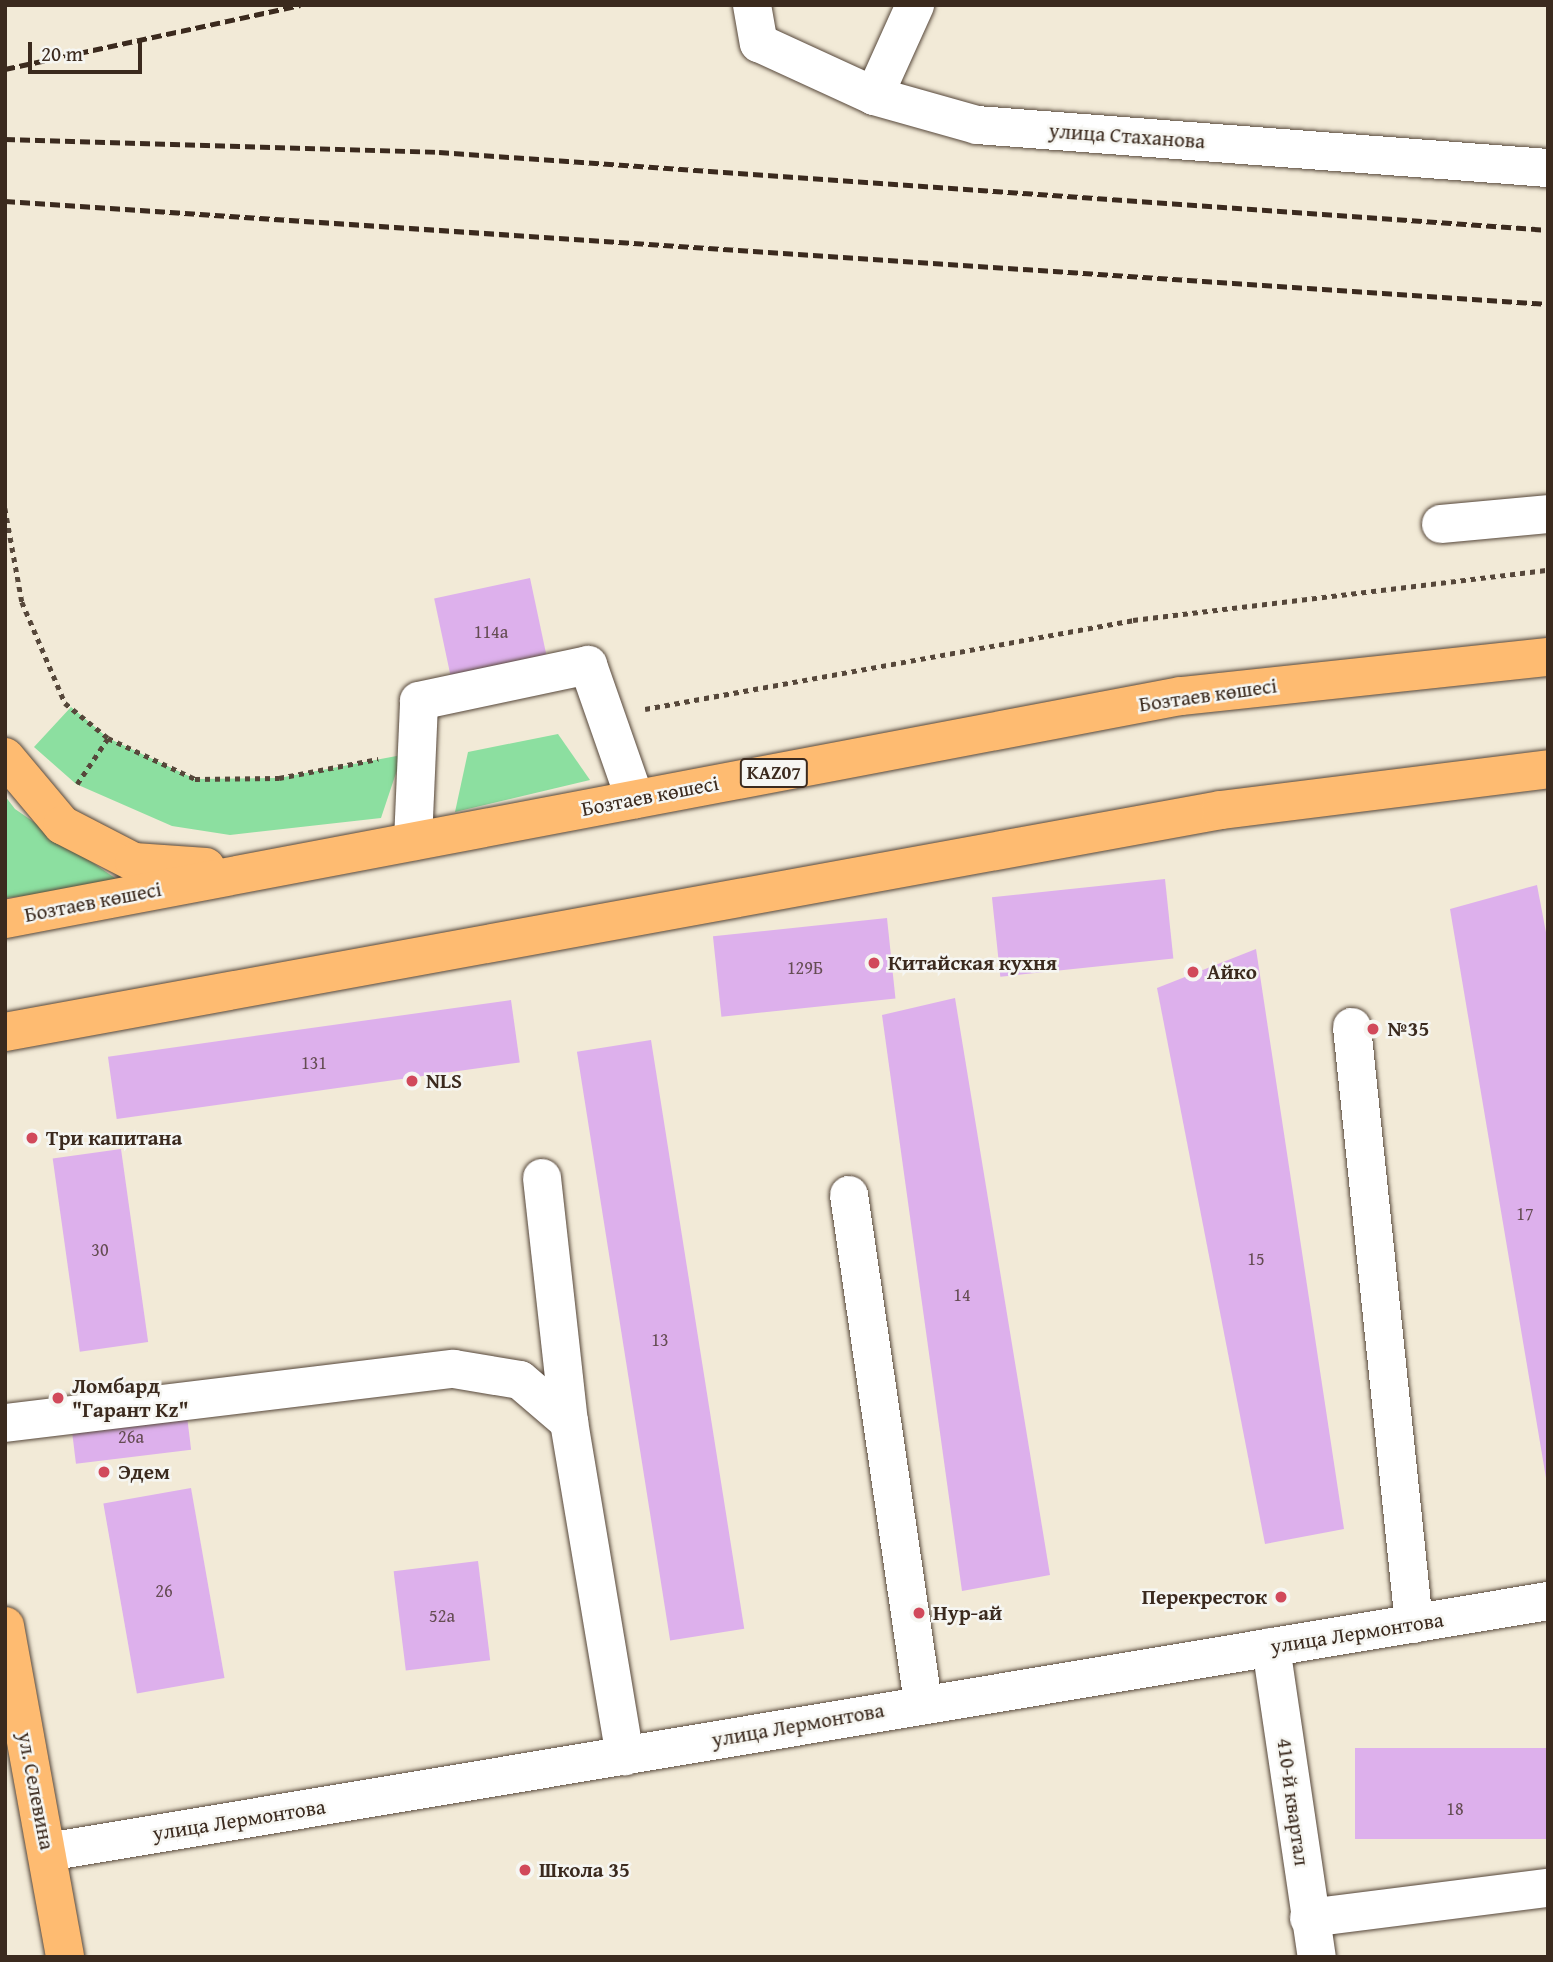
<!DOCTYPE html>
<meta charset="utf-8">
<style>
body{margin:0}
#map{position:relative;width:1553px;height:1962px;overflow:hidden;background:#f2ead7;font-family:"Gentium Book Plus",serif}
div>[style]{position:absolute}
.green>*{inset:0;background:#8cdfa0}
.building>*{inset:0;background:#ddb0ec;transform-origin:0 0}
.path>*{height:4.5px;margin-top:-2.25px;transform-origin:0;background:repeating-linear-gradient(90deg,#56473a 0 5px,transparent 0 10px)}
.roads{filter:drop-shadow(0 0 2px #56473a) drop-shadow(0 0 2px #56473a)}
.minor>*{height:38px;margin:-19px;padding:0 19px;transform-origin:19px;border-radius:19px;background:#fff}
.major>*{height:38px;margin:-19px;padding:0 19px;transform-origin:19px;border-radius:19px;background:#febb71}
.highway>*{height:38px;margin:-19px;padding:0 19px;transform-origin:19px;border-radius:19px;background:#febb71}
.rail>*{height:5px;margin-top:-2.5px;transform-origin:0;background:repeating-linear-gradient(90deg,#3b2a1e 0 10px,transparent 0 15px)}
.dots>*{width:19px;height:19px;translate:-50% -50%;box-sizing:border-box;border:4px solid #f6f6f2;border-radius:50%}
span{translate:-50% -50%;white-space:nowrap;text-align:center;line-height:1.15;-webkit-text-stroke:5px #f6f6f2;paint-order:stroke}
.number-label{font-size:18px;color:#644c52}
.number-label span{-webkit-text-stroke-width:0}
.shield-label span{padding:2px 5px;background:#f6f6f2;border:2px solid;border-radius:5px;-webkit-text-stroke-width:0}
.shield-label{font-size:19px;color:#3b2a1e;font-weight:700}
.street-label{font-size:21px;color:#3b2a1e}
.poi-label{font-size:21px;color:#3b2a1e;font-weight:700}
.left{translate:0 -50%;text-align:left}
.right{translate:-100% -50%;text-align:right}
.frame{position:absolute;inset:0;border:7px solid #3b2a1e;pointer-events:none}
.scale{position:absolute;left:28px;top:42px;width:114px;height:32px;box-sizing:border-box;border:4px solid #3b2a1e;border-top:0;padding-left:9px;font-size:21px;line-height:24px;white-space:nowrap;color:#3b2a1e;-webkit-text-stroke:5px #f6f6f2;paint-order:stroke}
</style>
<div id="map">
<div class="green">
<i style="clip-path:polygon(71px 707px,108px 738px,195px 779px,279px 778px,402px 755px,381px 818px,230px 835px,172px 826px,76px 784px,34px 747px)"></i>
<i style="clip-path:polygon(558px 734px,590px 780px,455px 812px,468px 752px)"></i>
<i style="clip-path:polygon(5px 796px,15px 809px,125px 885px,5px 898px)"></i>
</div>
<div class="building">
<i style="left:530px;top:578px;width:90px;height:98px;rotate:78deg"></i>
<i style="left:1165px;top:879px;width:80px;height:174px;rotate:84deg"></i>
<i style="clip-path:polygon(1537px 885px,1548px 943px,1546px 1478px,1450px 909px)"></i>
<i style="left:887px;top:918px;width:81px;height:175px;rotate:84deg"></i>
<i style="clip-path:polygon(1256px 949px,1344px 1529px,1265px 1544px,1157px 988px)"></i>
<i style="clip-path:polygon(955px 998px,1050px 1575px,962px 1591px,882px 1015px)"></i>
<i style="left:511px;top:1000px;width:63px;height:407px;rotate:82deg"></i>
<i style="left:651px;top:1040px;width:596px;height:75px;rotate:81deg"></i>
<i style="left:121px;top:1149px;width:195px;height:69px;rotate:82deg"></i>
<i style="left:186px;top:1408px;width:42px;height:116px;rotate:83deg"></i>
<i style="left:191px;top:1488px;width:193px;height:89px;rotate:80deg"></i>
<i style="left:478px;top:1561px;width:100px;height:85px;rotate:83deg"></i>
<i style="left:1548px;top:1748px;width:91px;height:193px;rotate:90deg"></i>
</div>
<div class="path">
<i style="left:5px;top:508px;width:96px;rotate:79.7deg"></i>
<i style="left:22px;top:602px;width:110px;rotate:66.9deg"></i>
<i style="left:65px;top:703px;width:55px;rotate:39.1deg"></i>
<i style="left:108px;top:738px;width:96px;rotate:25.2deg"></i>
<i style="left:195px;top:779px;width:84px;rotate:-0.7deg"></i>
<i style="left:279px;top:778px;width:101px;rotate:-10.9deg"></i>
<i style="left:645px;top:709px;width:496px;rotate:-10.3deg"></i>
<i style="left:1133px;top:620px;width:418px;rotate:-6.9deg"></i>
<i style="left:77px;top:784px;width:55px;rotate:-56deg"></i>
</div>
<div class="roads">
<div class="minor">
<i style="left:752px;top:5px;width:39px;rotate:80deg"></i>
<i style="left:759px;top:43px;width:127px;rotate:24.7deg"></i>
<i style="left:874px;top:96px;width:107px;rotate:15.7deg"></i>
<i style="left:977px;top:125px;width:573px;rotate:4.31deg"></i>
<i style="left:874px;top:96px;width:100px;rotate:-65.7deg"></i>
<i style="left:1441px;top:524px;width:107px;rotate:-5.3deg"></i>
<i style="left:413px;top:841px;width:140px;rotate:-87.5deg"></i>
<i style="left:419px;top:701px;width:173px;rotate:-12deg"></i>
<i style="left:588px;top:665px;width:142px;rotate:70.7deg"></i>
<i style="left:1352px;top:1027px;width:600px;rotate:84.07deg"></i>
<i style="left:542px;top:1178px;width:245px;rotate:83.7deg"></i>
<i style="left:849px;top:1195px;width:512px;rotate:81.7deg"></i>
<i style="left:5px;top:1423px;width:452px;rotate:-6.9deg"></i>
<i style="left:454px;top:1369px;width:67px;rotate:9.5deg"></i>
<i style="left:520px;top:1380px;width:65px;rotate:40.6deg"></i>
<i style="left:569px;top:1422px;width:339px;rotate:80.5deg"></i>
<i style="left:1271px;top:1647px;width:313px;rotate:81.6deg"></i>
<i style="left:48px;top:1852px;width:1521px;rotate:-9.5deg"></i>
<i style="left:1309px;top:1918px;width:241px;rotate:-7.2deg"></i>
</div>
<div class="major">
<i style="left:5px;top:1626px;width:336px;rotate:79.7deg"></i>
</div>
<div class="highway">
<i style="left:5px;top:757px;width:89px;rotate:50deg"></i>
<i style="left:62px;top:825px;width:81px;rotate:27.2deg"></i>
<i style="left:134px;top:862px;width:72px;rotate:4deg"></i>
<i style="left:5px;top:919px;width:1197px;rotate:-10.74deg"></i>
<i style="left:1181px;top:696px;width:369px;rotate:-6.1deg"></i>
<i style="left:5px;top:1032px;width:1236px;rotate:-10.35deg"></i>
<i style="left:1221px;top:810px;width:330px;rotate:-7.1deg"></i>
</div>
</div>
<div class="rail">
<i style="left:5px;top:69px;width:302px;rotate:-12.2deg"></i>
<i style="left:5px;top:139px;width:434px;rotate:1.7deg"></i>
<i style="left:439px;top:152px;width:1112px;rotate:4.02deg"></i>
<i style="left:5px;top:201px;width:1546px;rotate:3.82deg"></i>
</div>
<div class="dots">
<i style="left:874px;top:963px;background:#d1495b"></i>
<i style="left:1193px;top:972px;background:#d1495b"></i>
<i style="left:1373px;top:1029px;background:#d1495b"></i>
<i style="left:412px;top:1081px;background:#d1495b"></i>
<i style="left:32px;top:1138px;background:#d1495b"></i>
<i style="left:58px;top:1398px;background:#d1495b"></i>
<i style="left:104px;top:1472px;background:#d1495b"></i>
<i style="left:1281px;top:1597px;background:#d1495b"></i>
<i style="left:919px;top:1613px;background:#d1495b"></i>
<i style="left:525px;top:1870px;background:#d1495b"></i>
</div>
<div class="number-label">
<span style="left:491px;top:632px">114а</span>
<span style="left:805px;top:968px">129Б</span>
<span style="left:314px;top:1063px">131</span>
<span style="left:1525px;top:1214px">17</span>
<span style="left:100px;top:1250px">30</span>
<span style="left:1256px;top:1259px">15</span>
<span style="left:962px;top:1295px">14</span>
<span style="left:660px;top:1340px">13</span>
<span style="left:131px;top:1437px">26а</span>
<span style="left:164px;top:1591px">26</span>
<span style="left:442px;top:1616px">52а</span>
<span style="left:1455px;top:1809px">18</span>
</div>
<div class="shield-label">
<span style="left:774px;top:773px">KAZ07</span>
</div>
<div class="street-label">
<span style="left:1127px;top:136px;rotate:4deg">улица Стаханова</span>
<span style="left:1208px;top:695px;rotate:-8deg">Бозтаев көшесі</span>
<span style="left:650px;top:796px;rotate:-11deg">Бозтаев көшесі</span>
<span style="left:93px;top:902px;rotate:-11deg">Бозтаев көшесі</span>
<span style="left:1357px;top:1633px;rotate:-9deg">улица Лермонтова</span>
<span style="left:798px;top:1725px;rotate:-10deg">улица Лермонтова</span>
<span style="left:36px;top:1791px;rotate:79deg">ул. Селевина</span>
<span style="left:1293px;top:1802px;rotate:82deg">410-й квартал</span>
<span style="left:239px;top:1820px;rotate:-9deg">улица Лермонтова</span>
</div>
<div class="poi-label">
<span class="left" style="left:888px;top:963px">Китайская кухня</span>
<span class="left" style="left:1207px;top:972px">Айко</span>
<span class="left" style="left:1387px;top:1029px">№35</span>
<span class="left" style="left:426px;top:1081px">NLS</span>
<span class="left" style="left:46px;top:1138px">Три капитана</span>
<span class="left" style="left:72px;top:1398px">Ломбард<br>"Гарант Kz"</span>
<span class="left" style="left:118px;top:1472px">Эдем</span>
<span class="right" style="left:1267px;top:1597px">Перекресток</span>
<span class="left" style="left:933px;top:1613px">Нур-ай</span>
<span class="left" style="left:539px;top:1870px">Школа 35</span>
</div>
<div class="frame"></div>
<div class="scale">20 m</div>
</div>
